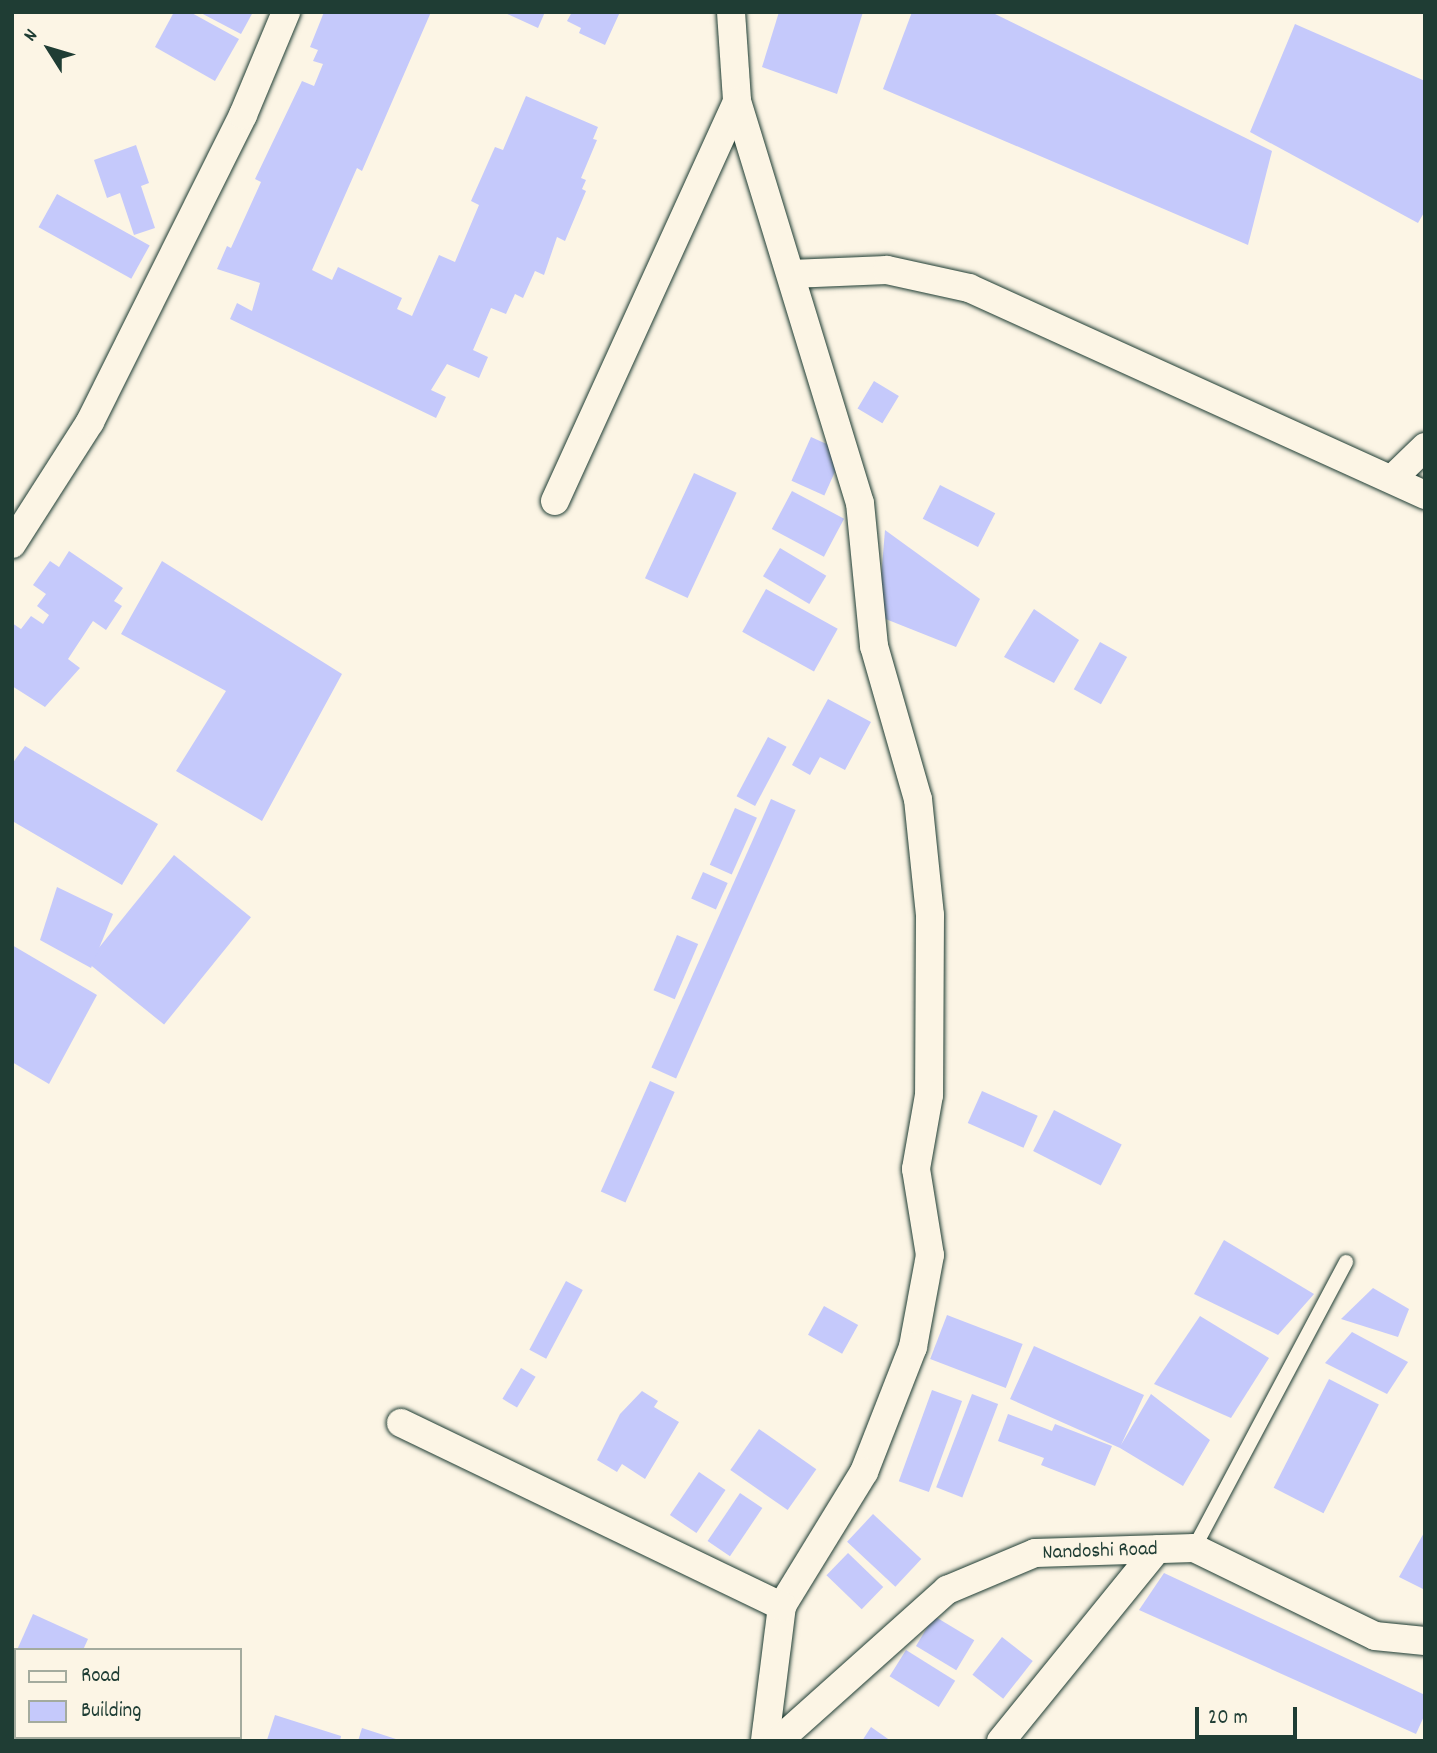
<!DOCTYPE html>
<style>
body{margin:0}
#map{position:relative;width:1437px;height:1753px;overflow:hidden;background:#fcf5e5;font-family:Dekko,sans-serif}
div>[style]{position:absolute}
.building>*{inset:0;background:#c5c9fb;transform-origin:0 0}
.roads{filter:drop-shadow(0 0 2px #1f3d34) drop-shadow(0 0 2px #1f3d34)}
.lane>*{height:14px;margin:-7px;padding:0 7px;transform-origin:7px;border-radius:7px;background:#fcf5e5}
.street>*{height:28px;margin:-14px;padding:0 14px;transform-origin:14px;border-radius:14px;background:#fcf5e5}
span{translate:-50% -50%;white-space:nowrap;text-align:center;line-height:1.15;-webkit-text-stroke:5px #fcf5e5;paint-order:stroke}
.street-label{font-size:21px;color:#1f3d34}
.frame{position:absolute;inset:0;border:14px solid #1f3d34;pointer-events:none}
.legend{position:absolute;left:14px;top:1648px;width:228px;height:91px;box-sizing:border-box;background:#fcf5e5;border:2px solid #a4ab9e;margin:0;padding:9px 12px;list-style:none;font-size:21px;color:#1f3d34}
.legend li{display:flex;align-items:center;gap:14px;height:35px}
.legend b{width:35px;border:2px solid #a4ab9e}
.north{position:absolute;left:14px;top:14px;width:70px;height:70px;-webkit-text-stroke:5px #fcf5e5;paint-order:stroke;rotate:307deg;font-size:19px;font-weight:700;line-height:28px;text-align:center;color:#1f3d34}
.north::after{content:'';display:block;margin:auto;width:24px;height:32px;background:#1f3d34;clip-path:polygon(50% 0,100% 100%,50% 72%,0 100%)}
.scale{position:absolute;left:1195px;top:1707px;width:102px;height:32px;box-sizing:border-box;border:4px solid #1f3d34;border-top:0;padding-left:9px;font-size:21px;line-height:24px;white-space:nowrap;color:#1f3d34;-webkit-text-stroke:5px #fcf5e5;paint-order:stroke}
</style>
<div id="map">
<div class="building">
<i style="clip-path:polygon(174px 12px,190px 12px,239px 39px,215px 81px,155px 47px)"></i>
<i style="clip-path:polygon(199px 12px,253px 12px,241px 34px)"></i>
<i style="clip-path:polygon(324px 12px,431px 12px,362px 171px,357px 168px,312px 270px,332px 280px,338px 267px,402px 298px,397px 309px,412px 316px,439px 255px,455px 262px,479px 205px,471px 201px,495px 147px,503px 150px,526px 96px,598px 127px,593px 139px,597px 140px,581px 178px,586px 180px,582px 189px,586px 191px,565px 241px,557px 237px,544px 275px,535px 271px,523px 298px,515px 294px,506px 314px,491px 308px,473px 350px,488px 357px,479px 378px,447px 364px,431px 390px,446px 397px,436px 418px,230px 319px,237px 303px,252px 311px,260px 283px,217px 269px,227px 246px,231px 248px,261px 182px,255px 179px,302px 81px,314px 86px,323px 64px,313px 61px,318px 50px,310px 47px)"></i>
<i style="clip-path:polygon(503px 12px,545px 12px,538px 28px)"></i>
<i style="clip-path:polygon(572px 12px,620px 12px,605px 45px,579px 33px,581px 28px,567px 21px)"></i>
<i style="clip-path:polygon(779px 12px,863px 12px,837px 94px,762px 67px)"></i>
<i style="clip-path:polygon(912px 12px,991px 12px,1272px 151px,1248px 245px,883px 89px)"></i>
<i style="clip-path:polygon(1295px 24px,1425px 81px,1425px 211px,1418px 223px,1250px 132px)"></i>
<i style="clip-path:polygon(136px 145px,149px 183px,141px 186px,155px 228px,134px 235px,120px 193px,107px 198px,94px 160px)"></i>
<i style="left:57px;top:194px;width:106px;height:38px;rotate:29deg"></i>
<i style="left:874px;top:381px;width:29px;height:32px;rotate:31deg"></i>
<i style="left:811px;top:437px;width:36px;height:48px;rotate:24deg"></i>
<i style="left:694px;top:473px;width:47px;height:116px;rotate:25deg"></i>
<i style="left:940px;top:485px;width:62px;height:38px;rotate:27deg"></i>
<i style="left:792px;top:491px;width:59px;height:43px;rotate:28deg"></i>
<i style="clip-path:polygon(885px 530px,980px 599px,956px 647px,878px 616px)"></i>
<i style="left:780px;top:548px;width:54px;height:33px;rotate:31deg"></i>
<i style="clip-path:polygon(69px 551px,123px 588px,114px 601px,122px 606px,106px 630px,93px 621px,68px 659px,80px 668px,45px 707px,12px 686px,12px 623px,21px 629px,31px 616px,43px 624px,49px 615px,37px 606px,46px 594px,33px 585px,50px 561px,59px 567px)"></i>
<i style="clip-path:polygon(162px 561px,342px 674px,262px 821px,176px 771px,226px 691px,121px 634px)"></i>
<i style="left:766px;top:589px;width:82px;height:49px;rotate:29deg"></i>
<i style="clip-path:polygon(1034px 609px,1079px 640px,1054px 683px,1004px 657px)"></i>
<i style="left:1100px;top:642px;width:31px;height:54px;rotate:29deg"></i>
<i style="clip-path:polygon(828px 699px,871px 722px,845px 770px,820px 757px,810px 775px,792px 765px)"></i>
<i style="left:768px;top:737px;width:21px;height:67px;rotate:28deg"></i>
<i style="clip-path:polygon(25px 746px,158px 824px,122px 885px,14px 822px,12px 825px,12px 764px)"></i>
<i style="left:771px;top:799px;width:27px;height:294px;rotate:24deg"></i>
<i style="left:735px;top:808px;width:24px;height:62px;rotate:24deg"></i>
<i style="left:174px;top:855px;width:99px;height:138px;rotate:39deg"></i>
<i style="left:703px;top:872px;width:27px;height:29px;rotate:24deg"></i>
<i style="clip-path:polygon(57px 887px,113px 914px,91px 968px,40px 940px)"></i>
<i style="left:677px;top:935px;width:23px;height:60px;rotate:23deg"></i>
<i style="clip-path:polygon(12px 945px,97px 995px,49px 1084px,12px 1062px)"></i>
<i style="left:650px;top:1081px;width:27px;height:121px;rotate:24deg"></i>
<i style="left:982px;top:1091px;width:61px;height:35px;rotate:24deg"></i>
<i style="left:1054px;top:1110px;width:76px;height:46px;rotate:27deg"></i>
<i style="clip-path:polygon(1224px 1240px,1314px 1294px,1278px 1335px,1194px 1294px)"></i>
<i style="left:566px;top:1281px;width:19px;height:78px;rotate:28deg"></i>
<i style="clip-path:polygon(1373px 1288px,1409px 1309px,1398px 1337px,1341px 1319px)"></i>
<i style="left:824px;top:1306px;width:39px;height:33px;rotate:29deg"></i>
<i style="left:947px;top:1315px;width:81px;height:47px;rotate:21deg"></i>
<i style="clip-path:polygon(1200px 1316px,1269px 1358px,1231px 1418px,1154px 1384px)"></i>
<i style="clip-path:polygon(1352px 1332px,1408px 1362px,1387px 1394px,1325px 1363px)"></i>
<i style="clip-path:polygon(1034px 1346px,1144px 1395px,1121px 1445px,1151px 1394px,1210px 1440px,1183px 1486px,1120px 1448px,1010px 1399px)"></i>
<i style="left:521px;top:1368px;width:17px;height:36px;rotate:31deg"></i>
<i style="left:1329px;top:1379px;width:56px;height:122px;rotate:27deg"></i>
<i style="left:932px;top:1390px;width:32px;height:97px;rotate:20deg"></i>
<i style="clip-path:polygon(642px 1391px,658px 1401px,654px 1407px,679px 1422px,645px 1479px,622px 1464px,617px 1472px,597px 1460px,620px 1414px)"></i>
<i style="left:972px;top:1394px;width:28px;height:100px;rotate:21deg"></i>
<i style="clip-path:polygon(1008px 1414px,1052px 1431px,1055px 1424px,1112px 1446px,1095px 1486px,1041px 1465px,1044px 1458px,998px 1441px)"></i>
<i style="left:759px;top:1429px;width:70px;height:50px;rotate:35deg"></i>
<i style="left:699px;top:1472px;width:32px;height:52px;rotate:34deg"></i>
<i style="left:740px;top:1493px;width:27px;height:58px;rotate:34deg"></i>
<i style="left:873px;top:1514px;width:66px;height:38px;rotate:43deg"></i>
<i style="clip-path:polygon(1425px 1531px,1425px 1590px,1399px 1577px)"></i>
<i style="left:848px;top:1553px;width:49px;height:31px;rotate:44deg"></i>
<i style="clip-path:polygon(1164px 1573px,1425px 1695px,1425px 1714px,1416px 1734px,1139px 1610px)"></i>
<i style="clip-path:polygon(33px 1614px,88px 1639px,83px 1650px,17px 1650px)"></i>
<i style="left:934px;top:1616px;width:47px;height:35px;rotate:31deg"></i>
<i style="left:1002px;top:1637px;width:39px;height:48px;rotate:38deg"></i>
<i style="left:906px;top:1650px;width:58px;height:31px;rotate:32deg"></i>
<i style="clip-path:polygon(275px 1715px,341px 1736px,340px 1741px,267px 1740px)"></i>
<i style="clip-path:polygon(871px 1727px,891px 1741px,862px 1741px)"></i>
<i style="clip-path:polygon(362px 1728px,399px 1740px,399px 1741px,358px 1741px)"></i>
</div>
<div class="roads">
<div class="lane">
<i style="left:1194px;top:1548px;width:324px;rotate:-62deg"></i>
</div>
<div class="street">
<i style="left:731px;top:12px;width:89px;rotate:86.1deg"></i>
<i style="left:737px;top:101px;width:420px;rotate:73deg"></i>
<i style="left:860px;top:503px;width:144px;rotate:84.4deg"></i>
<i style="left:874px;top:646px;width:159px;rotate:74deg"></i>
<i style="left:918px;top:799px;width:117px;rotate:84.1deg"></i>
<i style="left:930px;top:915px;width:180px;rotate:90.3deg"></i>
<i style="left:929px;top:1095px;width:75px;rotate:100deg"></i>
<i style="left:916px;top:1169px;width:87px;rotate:80.8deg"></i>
<i style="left:930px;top:1255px;width:94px;rotate:100.5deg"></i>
<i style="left:913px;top:1347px;width:134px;rotate:111.4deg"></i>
<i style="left:864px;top:1472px;width:157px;rotate:121.5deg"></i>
<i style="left:782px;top:1606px;width:136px;rotate:97.2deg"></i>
<i style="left:791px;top:274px;width:96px;rotate:-2.4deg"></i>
<i style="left:887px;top:270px;width:84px;rotate:12.4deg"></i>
<i style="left:969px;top:288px;width:501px;rotate:24.42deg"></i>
<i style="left:1392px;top:479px;width:46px;rotate:-44.1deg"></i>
<i style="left:555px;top:501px;width:439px;rotate:-65.5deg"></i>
<i style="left:12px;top:544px;width:145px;rotate:-57.4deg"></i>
<i style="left:90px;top:422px;width:343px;rotate:-63.5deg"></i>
<i style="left:243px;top:115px;width:112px;rotate:-67.3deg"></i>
<i style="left:401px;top:1423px;width:423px;rotate:25.7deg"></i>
<i style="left:209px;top:1741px;width:4px;rotate:-76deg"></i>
<i style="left:778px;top:1741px;width:227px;rotate:-41.8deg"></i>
<i style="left:947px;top:1590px;width:95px;rotate:-22.8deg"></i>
<i style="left:1035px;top:1553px;width:159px;rotate:-1.8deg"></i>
<i style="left:1194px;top:1548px;width:201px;rotate:25.9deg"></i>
<i style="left:1375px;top:1636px;width:50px;rotate:5.7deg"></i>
<i style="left:1001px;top:1741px;width:247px;rotate:-50.9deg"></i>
</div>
</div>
<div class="street-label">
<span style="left:1100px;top:1552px;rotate:-2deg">Nandoshi Road</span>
</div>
<div class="frame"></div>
<ul class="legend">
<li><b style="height:9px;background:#fcf5e5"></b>Road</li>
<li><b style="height:19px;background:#c5c9fb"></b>Building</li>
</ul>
<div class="north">N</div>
<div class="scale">20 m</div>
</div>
